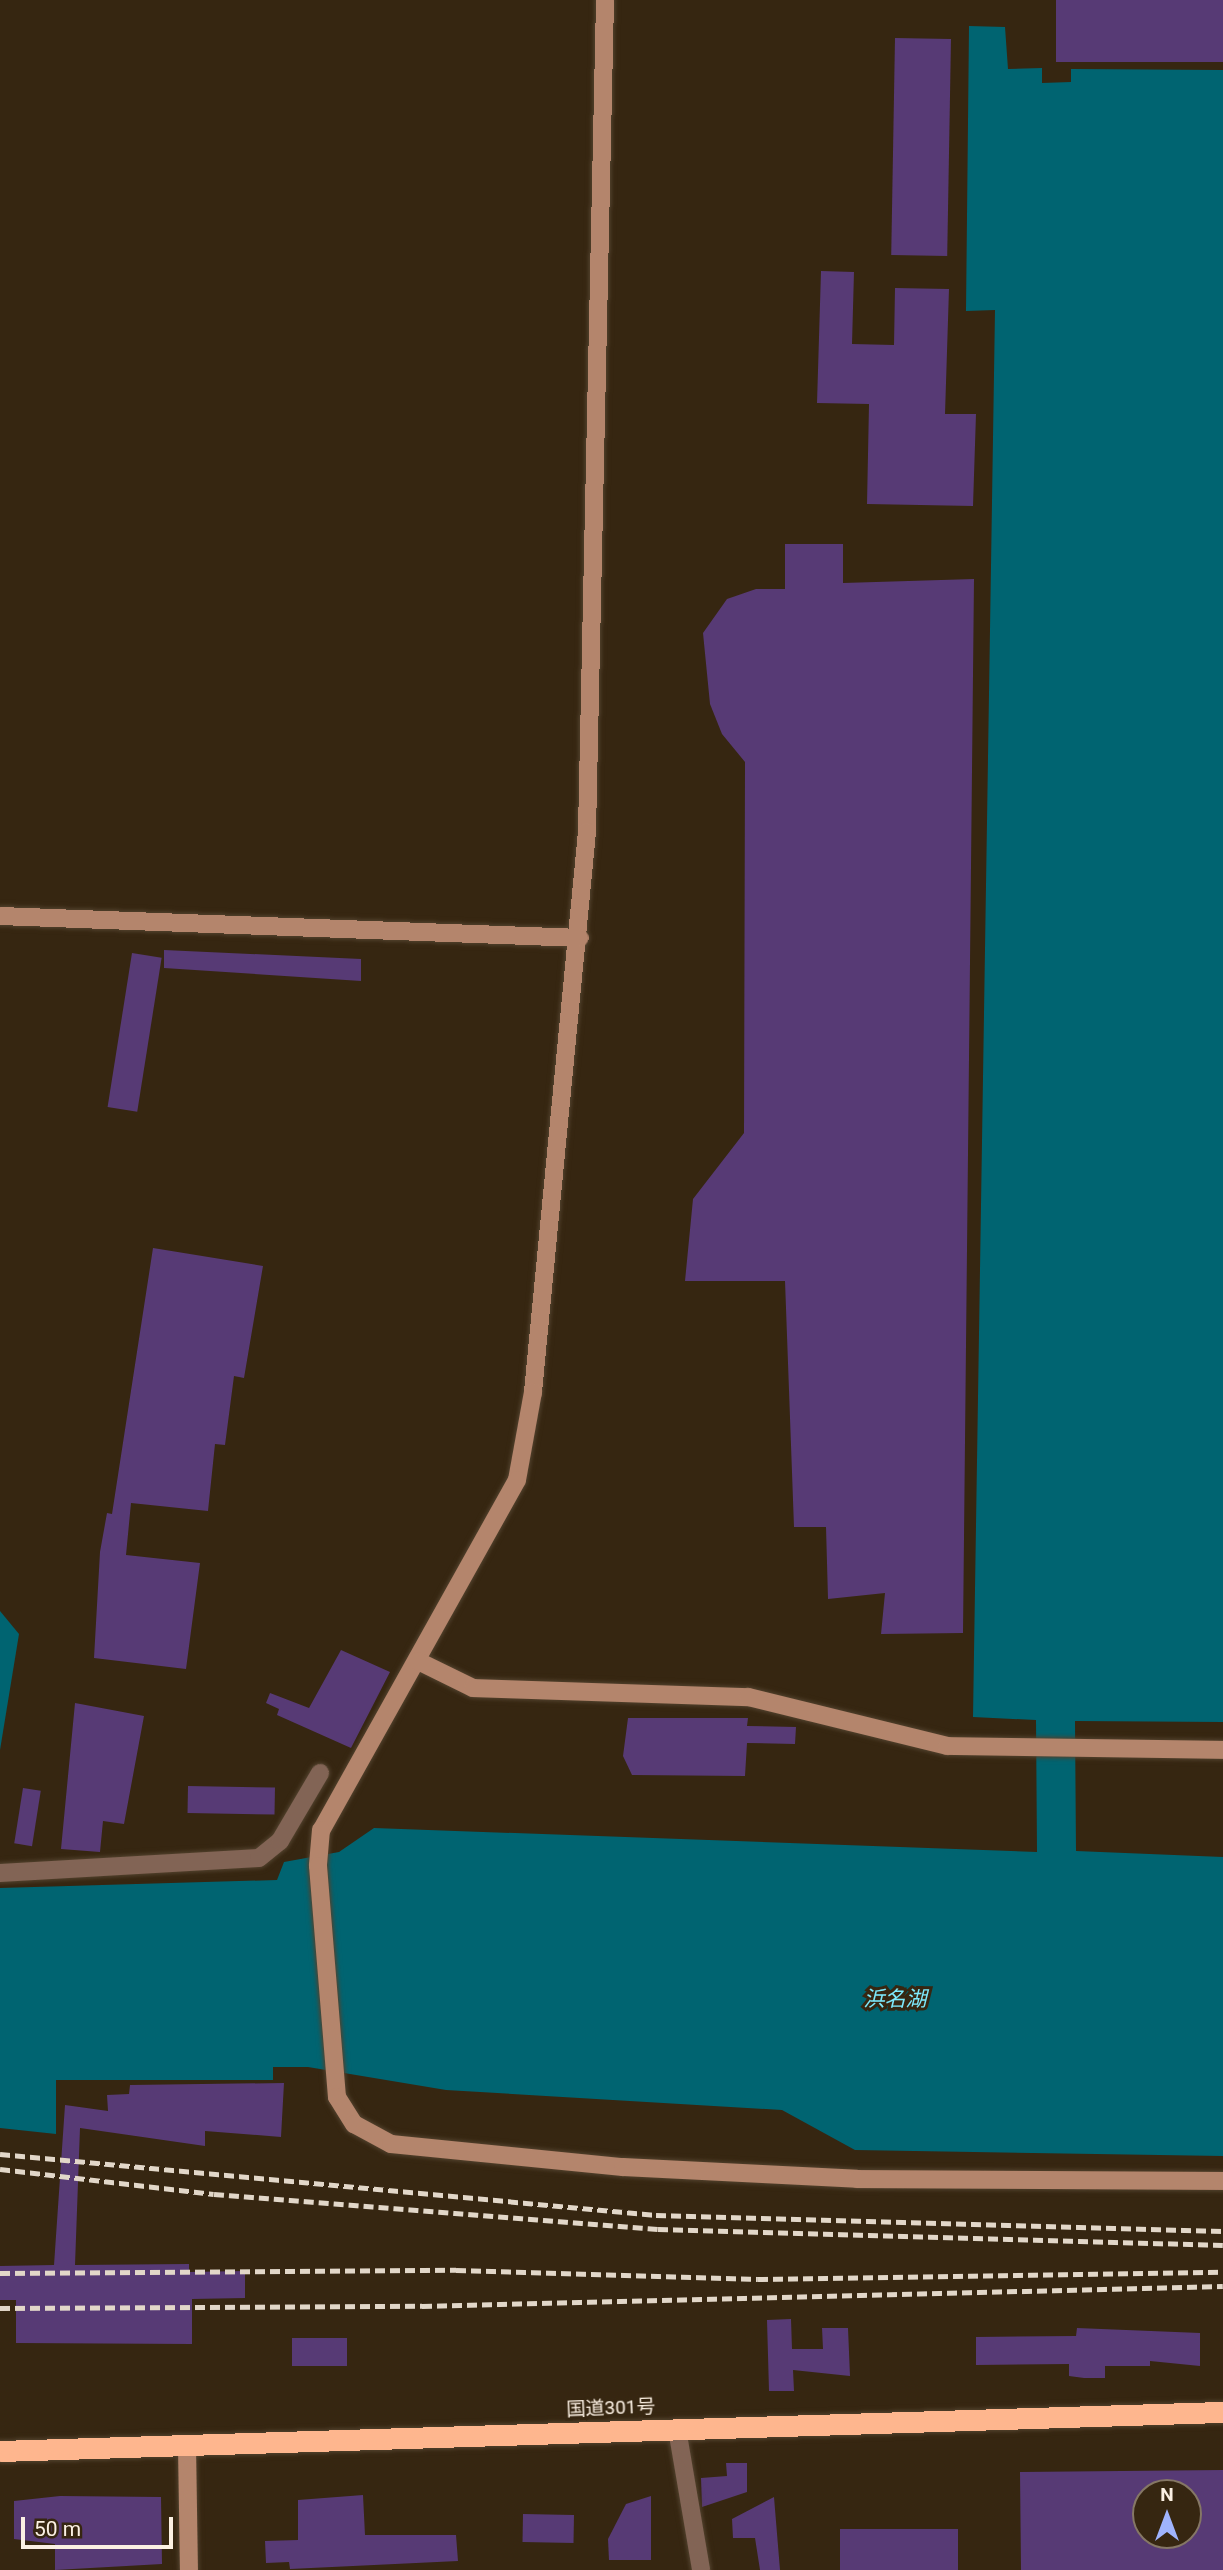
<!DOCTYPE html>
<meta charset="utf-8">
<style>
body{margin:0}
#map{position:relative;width:1223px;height:2570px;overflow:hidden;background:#362611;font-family:Roboto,"Noto Sans JP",sans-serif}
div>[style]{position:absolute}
.water>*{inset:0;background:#006471}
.building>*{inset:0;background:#573a75;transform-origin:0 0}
.roads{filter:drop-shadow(0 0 2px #52422e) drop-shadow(0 0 2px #52422e)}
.street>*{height:18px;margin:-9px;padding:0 9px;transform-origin:9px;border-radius:9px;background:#826455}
.secondary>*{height:18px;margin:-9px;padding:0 9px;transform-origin:9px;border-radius:9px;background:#b4856c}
.highway>*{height:21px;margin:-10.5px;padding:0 10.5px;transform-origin:10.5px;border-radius:10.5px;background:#feb68e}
.rail>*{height:5px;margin-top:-2.5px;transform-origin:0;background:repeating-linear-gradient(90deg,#e2d7c9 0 10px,transparent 0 15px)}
span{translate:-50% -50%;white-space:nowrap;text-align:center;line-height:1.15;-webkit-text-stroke:6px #362611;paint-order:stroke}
.street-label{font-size:19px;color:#fbf0e3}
.water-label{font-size:21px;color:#7deafd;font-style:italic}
.north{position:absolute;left:1132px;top:2479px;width:70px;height:70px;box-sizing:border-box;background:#362611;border:2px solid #857765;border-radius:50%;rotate:0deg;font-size:19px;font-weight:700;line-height:28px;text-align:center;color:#fbf0e3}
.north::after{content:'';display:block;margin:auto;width:24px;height:32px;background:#9fb3fd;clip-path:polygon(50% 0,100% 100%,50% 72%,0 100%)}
.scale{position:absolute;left:21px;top:2517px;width:152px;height:32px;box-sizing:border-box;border:4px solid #fbf0e3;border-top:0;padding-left:9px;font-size:21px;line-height:24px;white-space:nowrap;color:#fbf0e3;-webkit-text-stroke:5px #362611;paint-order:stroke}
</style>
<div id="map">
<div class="water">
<i style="clip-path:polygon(969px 26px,1005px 27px,1008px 69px,1042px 68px,1042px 83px,1071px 82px,1071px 69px,1223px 70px,1223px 1722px,1075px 1721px,1076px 1851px,1223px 1857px,1223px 2156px,855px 2150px,782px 2110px,446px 2090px,308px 2067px,273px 2067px,273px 2080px,56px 2080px,56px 2134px,0 2128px,0 1888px,277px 1880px,284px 1862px,339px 1852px,374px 1828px,1037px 1852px,1036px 1720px,973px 1717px,995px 310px,966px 311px)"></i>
<i style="clip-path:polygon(0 1611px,19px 1634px,0 1750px)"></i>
</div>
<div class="building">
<i style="left:1056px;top:0;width:167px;height:62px"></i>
<i style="left:895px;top:38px;width:56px;height:217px;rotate:1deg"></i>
<i style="clip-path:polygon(821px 271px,854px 272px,852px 344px,894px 345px,895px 288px,949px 289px,945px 414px,976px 414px,973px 506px,867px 504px,869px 404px,817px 403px)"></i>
<i style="clip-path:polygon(785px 544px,843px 544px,843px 583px,974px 579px,963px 1633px,881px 1634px,885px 1593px,828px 1599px,826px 1527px,794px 1527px,785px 1281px,685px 1281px,693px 1199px,744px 1133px,745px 762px,722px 734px,710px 704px,703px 633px,727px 599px,756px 589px,785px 589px)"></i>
<i style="clip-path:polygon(164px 950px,361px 959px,361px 981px,164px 968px)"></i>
<i style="left:132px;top:953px;width:30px;height:156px;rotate:9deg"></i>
<i style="clip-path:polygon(153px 1248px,263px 1266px,244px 1378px,234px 1376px,225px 1445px,215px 1444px,208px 1511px,131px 1503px,126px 1555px,200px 1563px,186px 1669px,94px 1658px,100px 1552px,107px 1513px,112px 1514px)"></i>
<i style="clip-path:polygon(341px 1650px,390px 1672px,351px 1748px,277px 1715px,279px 1709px,266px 1703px,270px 1693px,309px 1708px)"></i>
<i style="clip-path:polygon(75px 1703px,144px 1716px,124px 1824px,103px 1821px,100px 1852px,61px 1849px)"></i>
<i style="clip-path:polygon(628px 1718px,748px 1718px,747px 1726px,796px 1727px,795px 1744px,747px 1743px,745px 1776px,632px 1775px,623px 1756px)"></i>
<i style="left:188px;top:1786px;width:87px;height:27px;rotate:1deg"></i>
<i style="left:23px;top:1788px;width:18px;height:56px;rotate:9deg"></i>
<i style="clip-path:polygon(284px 2083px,281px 2137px,205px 2131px,205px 2146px,80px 2128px,75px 2265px,189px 2264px,189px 2272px,245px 2271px,245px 2298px,192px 2299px,192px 2344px,16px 2343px,16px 2300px,0 2300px,0 2266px,54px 2265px,65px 2105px,108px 2111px,107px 2095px,129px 2094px,130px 2085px)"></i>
<i style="clip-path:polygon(791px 2319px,792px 2349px,823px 2349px,822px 2328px,848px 2328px,850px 2376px,793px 2370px,794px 2391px,769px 2391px,767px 2320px)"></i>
<i style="clip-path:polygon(1077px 2328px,1200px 2333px,1200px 2366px,1150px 2361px,1150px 2366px,1105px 2366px,1105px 2378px,1084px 2378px,1069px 2376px,1069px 2364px,976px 2365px,976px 2337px,1076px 2336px)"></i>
<i style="left:292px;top:2338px;width:55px;height:28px"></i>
<i style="clip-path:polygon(726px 2463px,747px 2463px,747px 2492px,702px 2507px,701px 2478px,727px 2476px)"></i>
<i style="clip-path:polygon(evenodd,1223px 2470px,1223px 2570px,1021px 2570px,1020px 2472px,1223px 2470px,1146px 2493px,1188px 2493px,1188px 2535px,1146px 2535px,1146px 2493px)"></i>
<i style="clip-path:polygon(363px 2495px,365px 2535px,456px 2535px,458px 2561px,290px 2569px,289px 2562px,266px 2563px,265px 2541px,298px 2540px,298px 2500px)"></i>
<i style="clip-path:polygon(60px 2496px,161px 2497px,162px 2564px,55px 2570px,55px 2544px,14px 2539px,14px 2501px)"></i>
<i style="clip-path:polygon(651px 2496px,651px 2560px,609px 2560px,608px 2539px,626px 2504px)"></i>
<i style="clip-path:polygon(774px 2497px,780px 2570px,760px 2570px,755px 2538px,733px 2538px,732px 2519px)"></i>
<i style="left:523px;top:2514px;width:51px;height:28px;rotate:1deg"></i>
<i style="left:840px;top:2529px;width:118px;height:41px"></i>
</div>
<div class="roads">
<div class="street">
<i style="left:0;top:1873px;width:259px;rotate:-3.3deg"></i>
<i style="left:259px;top:1858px;width:27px;rotate:-39deg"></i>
<i style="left:280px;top:1841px;width:79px;rotate:-59.5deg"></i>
<i style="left:677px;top:2429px;width:143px;rotate:80.3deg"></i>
</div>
<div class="secondary">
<i style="left:605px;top:0;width:832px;rotate:91.24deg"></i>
<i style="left:587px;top:832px;width:563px;rotate:95.51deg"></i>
<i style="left:533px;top:1392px;width:89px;rotate:100.3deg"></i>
<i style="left:517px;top:1480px;width:401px;rotate:119.2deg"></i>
<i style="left:321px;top:1830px;width:36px;rotate:95deg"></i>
<i style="left:318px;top:1866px;width:232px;rotate:85.3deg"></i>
<i style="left:337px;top:2097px;width:32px;rotate:58deg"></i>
<i style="left:354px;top:2124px;width:42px;rotate:28.4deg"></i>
<i style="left:391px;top:2144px;width:233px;rotate:5.7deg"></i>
<i style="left:623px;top:2167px;width:234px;rotate:2.9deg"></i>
<i style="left:857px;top:2179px;width:366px;rotate:0.3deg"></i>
<i style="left:0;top:916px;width:580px;rotate:2.17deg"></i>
<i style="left:418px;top:1661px;width:61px;rotate:26.1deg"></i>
<i style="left:473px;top:1688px;width:275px;rotate:1.9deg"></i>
<i style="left:748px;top:1697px;width:205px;rotate:13.8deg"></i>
<i style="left:947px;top:1746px;width:276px;rotate:0.8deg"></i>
<i style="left:187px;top:2446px;width:124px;rotate:89.1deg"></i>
</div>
<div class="highway">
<i style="left:0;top:2451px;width:1224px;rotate:-1.83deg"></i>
</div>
</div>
<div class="rail">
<i style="left:0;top:2154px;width:659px;rotate:5.31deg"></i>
<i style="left:656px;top:2215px;width:567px;rotate:1.62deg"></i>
<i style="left:0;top:2169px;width:215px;rotate:6.7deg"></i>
<i style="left:214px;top:2194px;width:445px;rotate:4.5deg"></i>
<i style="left:658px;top:2229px;width:565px;rotate:1.62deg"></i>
<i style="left:0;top:2273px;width:456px;rotate:-0.4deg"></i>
<i style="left:456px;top:2270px;width:302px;rotate:1.7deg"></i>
<i style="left:758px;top:2279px;width:465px;rotate:-0.9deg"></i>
<i style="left:0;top:2308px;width:422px;rotate:-0.3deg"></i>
<i style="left:422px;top:2306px;width:801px;rotate:-1.43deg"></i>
</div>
<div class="street-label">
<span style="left:611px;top:2408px;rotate:-2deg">国道301号</span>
</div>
<div class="water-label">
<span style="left:895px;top:1999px">浜名湖</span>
</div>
<div class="north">N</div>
<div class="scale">50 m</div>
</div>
